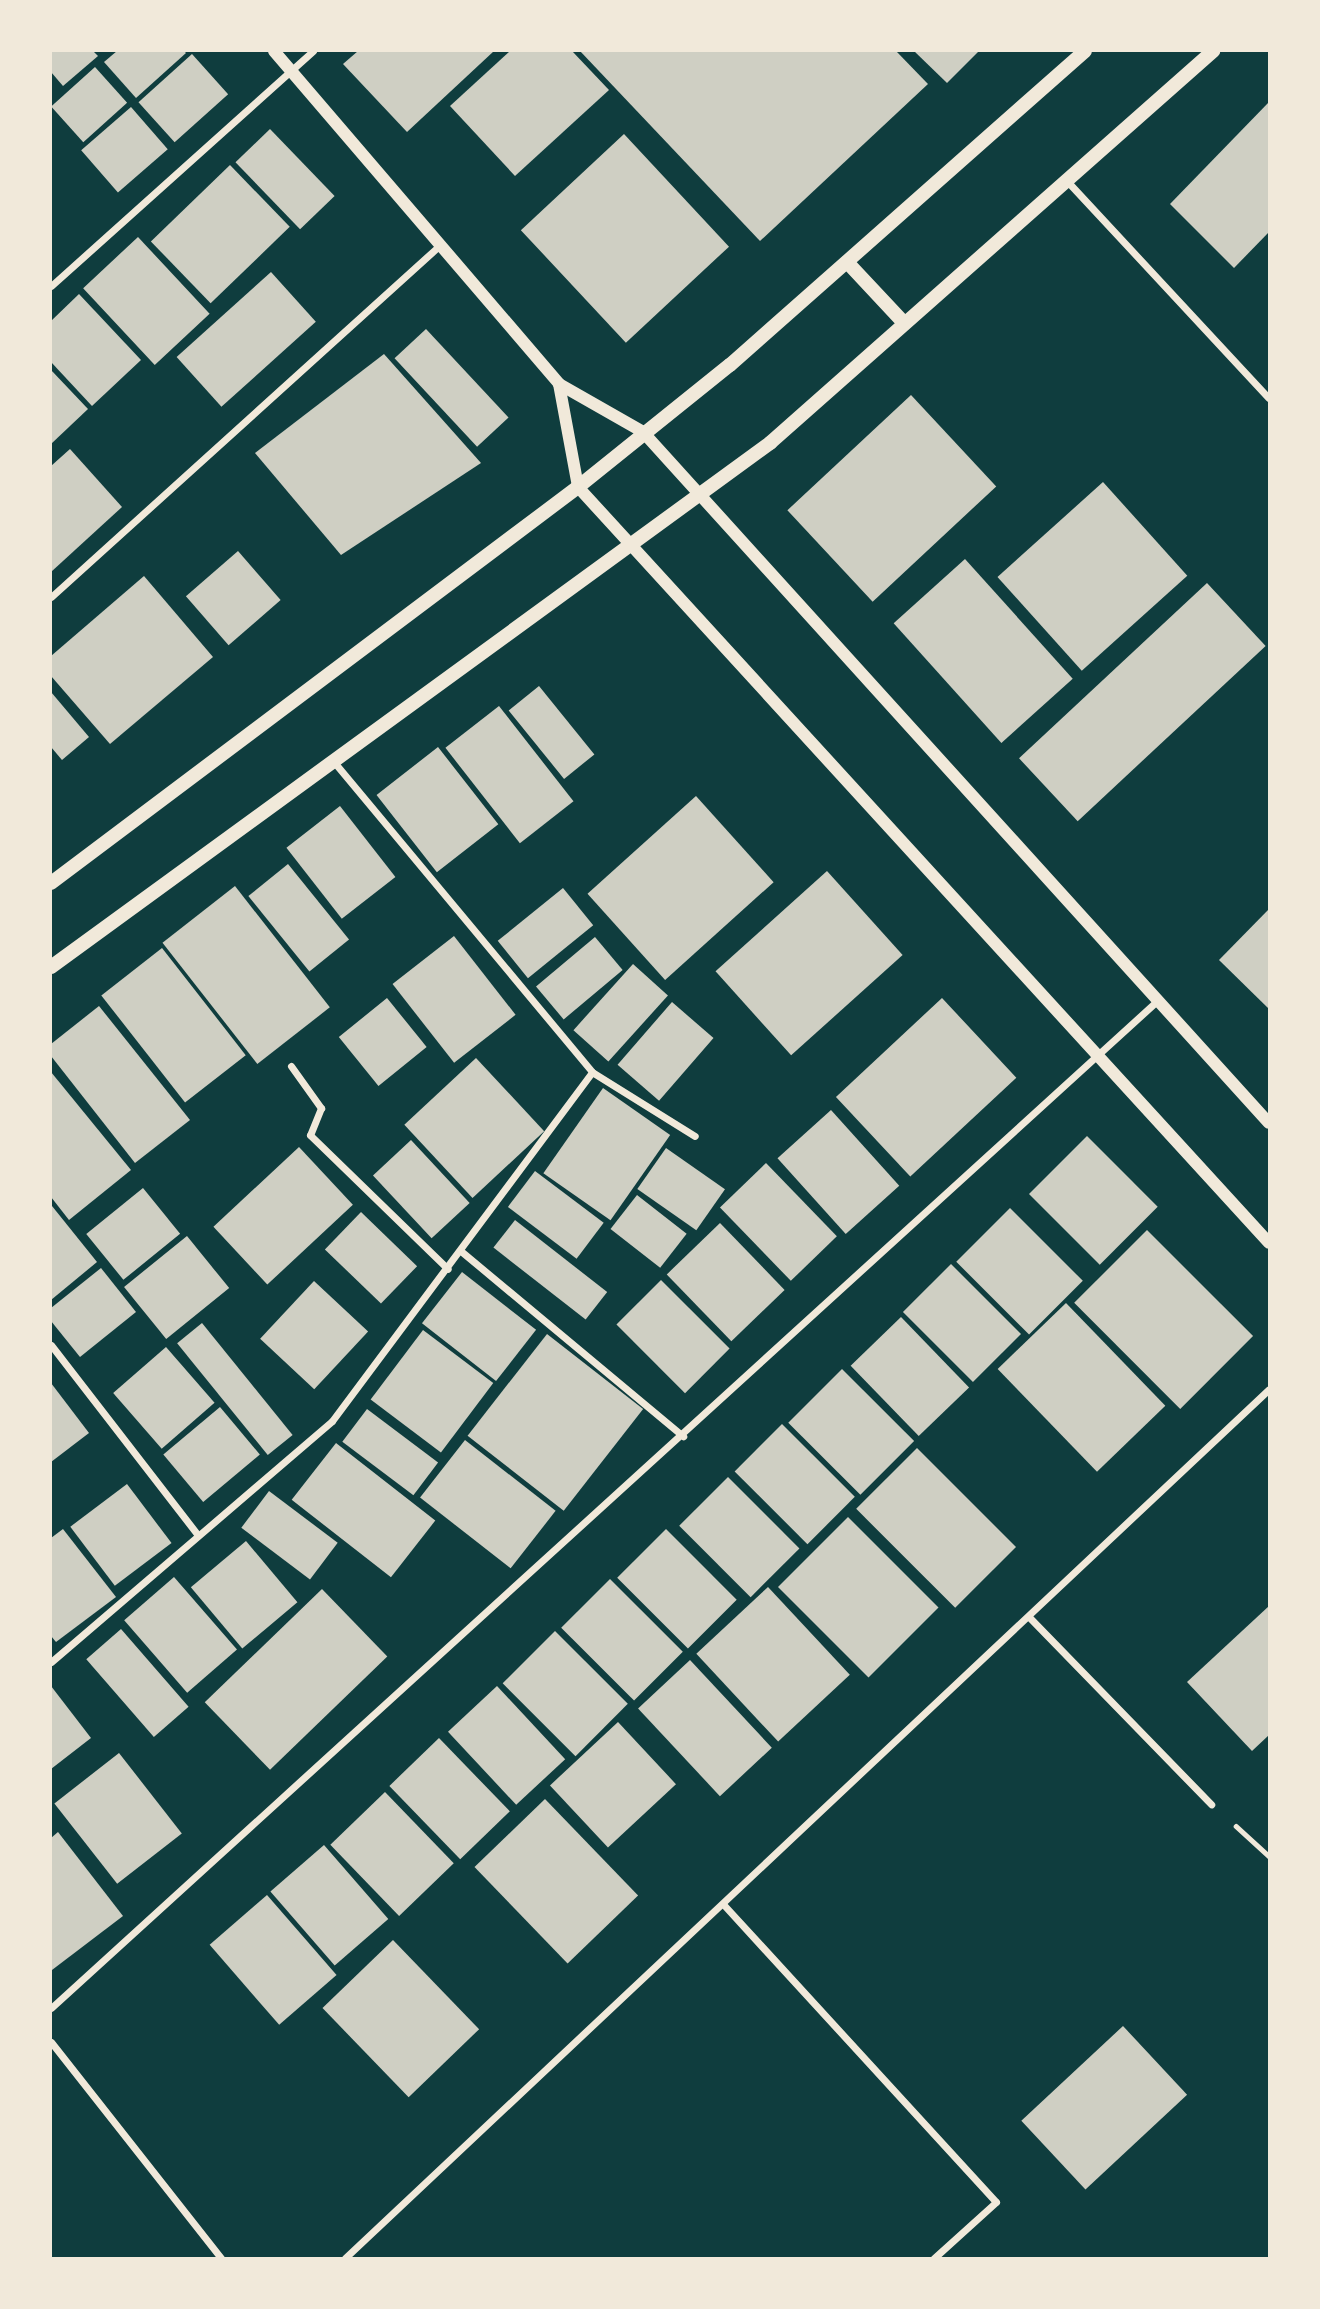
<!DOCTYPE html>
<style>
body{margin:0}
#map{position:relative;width:1320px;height:2309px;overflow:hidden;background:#0f3d3e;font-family:Helvetica,sans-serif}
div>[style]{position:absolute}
.building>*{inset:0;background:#cfcfc3;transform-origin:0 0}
.path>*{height:4.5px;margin:-2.25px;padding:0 2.25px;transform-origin:2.25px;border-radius:2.25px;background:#f1e9da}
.minor>*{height:7px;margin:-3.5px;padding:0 3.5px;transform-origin:3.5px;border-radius:3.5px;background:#f1e9da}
.tertiary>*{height:12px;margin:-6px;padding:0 6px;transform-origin:6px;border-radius:6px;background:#f1e9da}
.secondary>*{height:14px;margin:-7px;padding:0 7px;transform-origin:7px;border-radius:7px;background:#f1e9da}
span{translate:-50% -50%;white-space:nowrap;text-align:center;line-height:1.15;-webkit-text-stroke:5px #f1e9da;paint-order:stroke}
.frame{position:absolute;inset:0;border:52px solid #f1e9da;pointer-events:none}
</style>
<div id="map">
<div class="building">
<i style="clip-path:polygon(51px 51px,93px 51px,98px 56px,63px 86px,51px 72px)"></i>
<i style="clip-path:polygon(117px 51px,184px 51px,186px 53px,136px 98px,104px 62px)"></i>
<i style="clip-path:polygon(358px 51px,494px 51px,407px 132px,343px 64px)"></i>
<i style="clip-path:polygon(510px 51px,572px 51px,609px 90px,515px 176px,450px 106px)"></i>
<i style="clip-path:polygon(580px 51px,896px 51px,928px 84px,760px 241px)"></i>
<i style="clip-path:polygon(914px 51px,979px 51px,947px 83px)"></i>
<i style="left:192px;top:54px;width:54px;height:72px;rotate:48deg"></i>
<i style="left:95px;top:67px;width:48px;height:59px;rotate:48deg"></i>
<i style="clip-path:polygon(1269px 102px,1269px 232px,1234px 268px,1170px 204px)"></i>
<i style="left:131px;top:107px;width:56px;height:66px;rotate:49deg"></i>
<i style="left:270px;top:129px;width:93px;height:48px;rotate:46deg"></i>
<i style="left:624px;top:134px;width:154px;height:141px;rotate:47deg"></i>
<i style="left:230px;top:165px;width:86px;height:110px;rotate:46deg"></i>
<i style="left:138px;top:237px;width:105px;height:75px;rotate:47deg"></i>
<i style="left:271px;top:272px;width:67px;height:127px;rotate:48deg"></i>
<i style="clip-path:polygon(79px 294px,141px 360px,92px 406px,51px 362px,51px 321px)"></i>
<i style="left:426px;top:329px;width:121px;height:43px;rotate:47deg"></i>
<i style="clip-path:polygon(384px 354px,481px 463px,341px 555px,255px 453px)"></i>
<i style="clip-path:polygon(51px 370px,88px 409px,51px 444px)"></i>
<i style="left:911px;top:395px;width:125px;height:169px;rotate:47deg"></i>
<i style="clip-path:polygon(70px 449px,122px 507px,51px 572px,51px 466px)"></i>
<i style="left:1103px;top:482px;width:126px;height:142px;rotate:48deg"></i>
<i style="left:238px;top:551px;width:65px;height:69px;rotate:49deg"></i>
<i style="left:965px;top:559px;width:161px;height:96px;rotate:48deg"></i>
<i style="clip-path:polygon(144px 576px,213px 657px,110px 744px,51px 676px,51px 656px)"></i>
<i style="left:1207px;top:583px;width:86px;height:257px;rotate:47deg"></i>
<i style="left:539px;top:686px;width:88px;height:39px;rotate:51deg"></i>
<i style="clip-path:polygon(51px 692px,89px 737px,62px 760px,51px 747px)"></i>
<i style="left:499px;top:706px;width:121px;height:68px;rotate:52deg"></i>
<i style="left:438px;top:747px;width:98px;height:78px;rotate:52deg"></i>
<i style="left:696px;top:796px;width:116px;height:146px;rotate:48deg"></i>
<i style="left:340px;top:806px;width:90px;height:68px;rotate:52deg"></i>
<i style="left:288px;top:864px;width:97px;height:51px;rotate:51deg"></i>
<i style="left:827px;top:871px;width:113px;height:150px;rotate:48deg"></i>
<i style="left:235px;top:886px;width:154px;height:92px;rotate:52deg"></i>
<i style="left:563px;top:888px;width:48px;height:84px;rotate:51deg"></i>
<i style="clip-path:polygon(1269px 909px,1269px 1009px,1219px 960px)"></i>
<i style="left:454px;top:936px;width:100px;height:78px;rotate:52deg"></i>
<i style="left:595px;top:937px;width:43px;height:77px;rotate:50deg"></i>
<i style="left:162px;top:948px;width:136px;height:77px;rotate:52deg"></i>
<i style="left:633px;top:964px;width:47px;height:89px;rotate:42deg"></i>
<i style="left:387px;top:998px;width:63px;height:62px;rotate:51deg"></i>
<i style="left:942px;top:998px;width:109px;height:145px;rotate:47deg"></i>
<i style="left:672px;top:1002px;width:55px;height:83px;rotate:41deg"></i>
<i style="clip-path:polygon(99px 1006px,190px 1120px,135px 1163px,51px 1056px,51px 1044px)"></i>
<i style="left:476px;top:1058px;width:100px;height:98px;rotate:47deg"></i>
<i style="clip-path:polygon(51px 1072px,131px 1170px,69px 1220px,51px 1197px)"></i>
<i style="left:603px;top:1088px;width:82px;height:104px;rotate:35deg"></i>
<i style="left:831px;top:1110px;width:102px;height:72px;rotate:48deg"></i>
<i style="left:1087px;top:1136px;width:100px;height:82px;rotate:45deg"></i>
<i style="left:411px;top:1140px;width:86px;height:52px;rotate:47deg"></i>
<i style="left:299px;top:1147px;width:79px;height:117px;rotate:47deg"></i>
<i style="left:666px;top:1148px;width:72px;height:50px;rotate:35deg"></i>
<i style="left:766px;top:1163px;width:102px;height:64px;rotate:46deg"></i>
<i style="left:535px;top:1171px;width:86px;height:45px;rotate:37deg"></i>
<i style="left:143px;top:1188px;width:59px;height:73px;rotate:51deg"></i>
<i style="left:637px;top:1195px;width:63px;height:43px;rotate:38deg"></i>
<i style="clip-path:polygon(52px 1206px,97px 1262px,51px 1300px,51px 1208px)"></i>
<i style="left:1010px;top:1208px;width:103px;height:76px;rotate:45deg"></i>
<i style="left:361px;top:1212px;width:78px;height:52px;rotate:44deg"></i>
<i style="left:515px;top:1220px;width:117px;height:35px;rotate:38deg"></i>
<i style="left:720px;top:1223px;width:93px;height:74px;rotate:46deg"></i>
<i style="left:1147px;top:1230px;width:150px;height:103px;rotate:45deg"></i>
<i style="left:187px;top:1236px;width:67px;height:81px;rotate:51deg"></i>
<i style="left:951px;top:1264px;width:99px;height:68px;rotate:45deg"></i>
<i style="clip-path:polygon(101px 1268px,136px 1312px,80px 1357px,51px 1321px,51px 1308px)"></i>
<i style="left:462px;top:1272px;width:94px;height:65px;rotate:38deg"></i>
<i style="left:661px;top:1280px;width:97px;height:63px;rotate:45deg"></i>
<i style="left:314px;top:1281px;width:74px;height:79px;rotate:43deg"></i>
<i style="left:1066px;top:1303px;width:143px;height:95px;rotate:46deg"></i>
<i style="left:901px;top:1317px;width:98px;height:70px;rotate:46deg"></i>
<i style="left:202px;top:1323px;width:144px;height:32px;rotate:51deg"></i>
<i style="left:423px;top:1330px;width:88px;height:87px;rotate:37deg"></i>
<i style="left:547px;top:1334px;width:122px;height:129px;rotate:38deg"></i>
<i style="left:166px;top:1347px;width:74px;height:70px;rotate:49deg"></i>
<i style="left:842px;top:1369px;width:102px;height:76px;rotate:45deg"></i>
<i style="clip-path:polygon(51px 1383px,89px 1433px,51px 1462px)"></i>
<i style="left:220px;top:1407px;width:62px;height:74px;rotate:50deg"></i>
<i style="left:367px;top:1409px;width:89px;height:41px;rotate:37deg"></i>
<i style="left:782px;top:1424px;width:103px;height:67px;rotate:45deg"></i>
<i style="left:465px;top:1440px;width:115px;height:73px;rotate:38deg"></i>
<i style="left:336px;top:1443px;width:126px;height:72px;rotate:38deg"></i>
<i style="left:917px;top:1448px;width:140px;height:86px;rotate:45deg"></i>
<i style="left:728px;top:1477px;width:101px;height:69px;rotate:45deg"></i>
<i style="left:127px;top:1484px;width:74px;height:71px;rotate:53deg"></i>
<i style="left:269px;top:1491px;width:86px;height:46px;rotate:37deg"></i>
<i style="left:848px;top:1517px;width:128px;height:99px;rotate:45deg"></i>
<i style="clip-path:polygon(63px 1529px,116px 1597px,56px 1642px,51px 1636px,51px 1538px)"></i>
<i style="left:666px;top:1529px;width:100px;height:69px;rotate:45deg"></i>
<i style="left:246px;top:1541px;width:80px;height:72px;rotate:50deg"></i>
<i style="left:174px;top:1577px;width:96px;height:66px;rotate:49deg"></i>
<i style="left:610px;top:1579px;width:103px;height:69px;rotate:45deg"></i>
<i style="left:768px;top:1587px;width:120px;height:98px;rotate:47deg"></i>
<i style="left:322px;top:1589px;width:94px;height:163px;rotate:46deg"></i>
<i style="clip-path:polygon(1269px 1606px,1269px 1735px,1252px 1751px,1187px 1682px)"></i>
<i style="left:121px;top:1629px;width:103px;height:46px;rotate:49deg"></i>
<i style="left:555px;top:1631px;width:103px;height:74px;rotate:45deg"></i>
<i style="left:690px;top:1660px;width:120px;height:71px;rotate:47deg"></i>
<i style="clip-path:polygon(51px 1686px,91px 1738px,51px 1769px)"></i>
<i style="left:497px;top:1686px;width:100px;height:67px;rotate:47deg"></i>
<i style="left:618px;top:1722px;width:85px;height:93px;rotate:47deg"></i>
<i style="left:439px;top:1738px;width:102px;height:69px;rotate:46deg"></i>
<i style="left:119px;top:1753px;width:102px;height:82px;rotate:52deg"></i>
<i style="left:385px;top:1792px;width:99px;height:76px;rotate:46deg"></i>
<i style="left:545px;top:1799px;width:134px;height:98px;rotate:46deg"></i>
<i style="clip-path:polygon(58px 1832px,123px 1916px,52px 1970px,51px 1838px)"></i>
<i style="left:324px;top:1845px;width:98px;height:71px;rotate:49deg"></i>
<i style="left:267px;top:1895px;width:106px;height:76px;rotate:49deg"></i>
<i style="left:393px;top:1940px;width:124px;height:98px;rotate:46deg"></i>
<i style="left:1123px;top:2026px;width:94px;height:139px;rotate:47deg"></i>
</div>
<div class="path">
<i style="left:1236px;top:1826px;width:45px;rotate:42.3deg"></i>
</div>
<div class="minor">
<i style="left:1067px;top:181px;width:296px;rotate:47.1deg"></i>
<i style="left:51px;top:286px;width:352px;rotate:-41.9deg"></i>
<i style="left:51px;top:597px;width:525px;rotate:-42.14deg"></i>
<i style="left:334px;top:762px;width:403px;rotate:50.2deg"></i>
<i style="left:592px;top:1072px;width:121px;rotate:31.9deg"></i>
<i style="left:291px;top:1066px;width:52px;rotate:54.5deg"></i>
<i style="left:321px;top:1108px;width:29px;rotate:112deg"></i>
<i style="left:310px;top:1135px;width:192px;rotate:44.2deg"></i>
<i style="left:462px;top:1252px;width:288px;rotate:39.8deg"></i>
<i style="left:51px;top:1345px;width:239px;rotate:52.3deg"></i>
<i style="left:1030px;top:1618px;width:260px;rotate:45.8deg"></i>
<i style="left:51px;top:1662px;width:370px;rotate:-40.6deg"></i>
<i style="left:332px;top:1421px;width:435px;rotate:-53.3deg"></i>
<i style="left:723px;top:1904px;width:404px;rotate:47.5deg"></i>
<i style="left:996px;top:2202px;width:84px;rotate:137.9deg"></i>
<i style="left:51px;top:2008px;width:1497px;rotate:-42.32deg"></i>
<i style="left:51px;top:2042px;width:275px;rotate:51.8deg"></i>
<i style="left:345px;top:2258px;width:1268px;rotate:-43.24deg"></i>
</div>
<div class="tertiary">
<i style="left:274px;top:51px;width:438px;rotate:49.4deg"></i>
<i style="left:559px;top:384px;width:97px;rotate:29.7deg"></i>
<i style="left:643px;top:432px;width:932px;rotate:47.83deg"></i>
<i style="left:559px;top:384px;width:105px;rotate:79.5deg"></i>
<i style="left:578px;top:487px;width:1024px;rotate:47.57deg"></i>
</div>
<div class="secondary">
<i style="left:847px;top:262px;width:83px;rotate:46.9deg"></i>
<i style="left:51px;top:883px;width:659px;rotate:-36.92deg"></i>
<i style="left:578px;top:487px;width:195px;rotate:-38.8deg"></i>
<i style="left:730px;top:365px;width:474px;rotate:-41.5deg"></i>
<i style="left:51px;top:967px;width:890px;rotate:-36.08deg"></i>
<i style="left:770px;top:443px;width:592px;rotate:-41.5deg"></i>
</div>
<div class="frame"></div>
</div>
